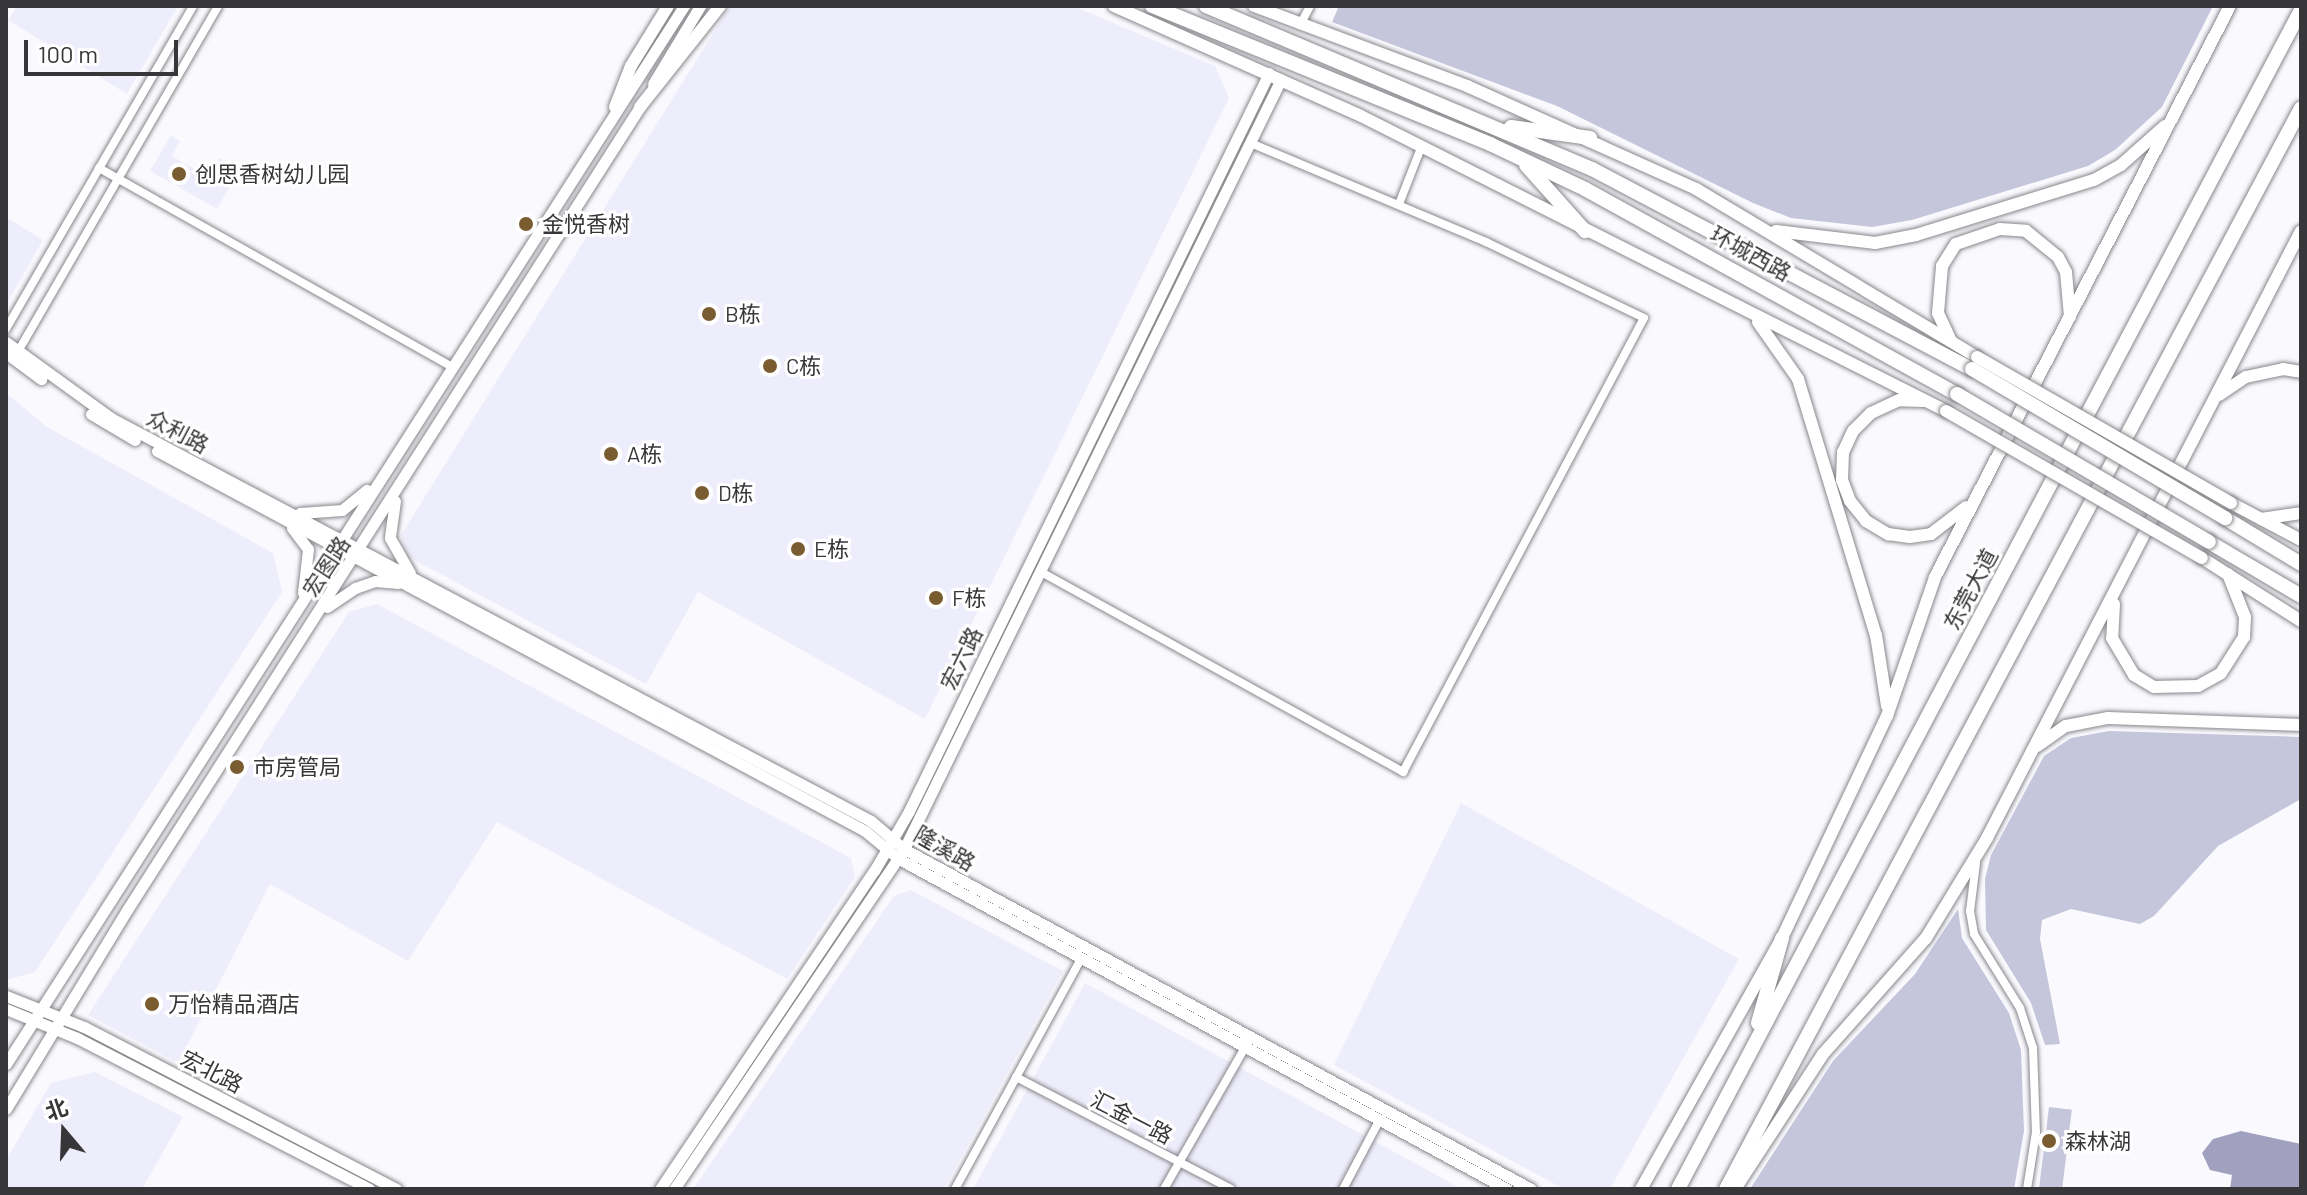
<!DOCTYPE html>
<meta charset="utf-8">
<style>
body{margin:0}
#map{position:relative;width:2307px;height:1195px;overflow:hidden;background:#fafafe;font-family:Barlow,"Noto Sans SC",sans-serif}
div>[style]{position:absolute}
.built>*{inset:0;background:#eeedfb}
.green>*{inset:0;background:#c5c5dc;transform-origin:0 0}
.water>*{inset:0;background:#a1a0bf}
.roads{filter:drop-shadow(0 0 2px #87878c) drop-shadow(0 0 2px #87878c)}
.street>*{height:8px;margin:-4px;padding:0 4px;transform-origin:4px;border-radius:4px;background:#fff}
.secondary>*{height:11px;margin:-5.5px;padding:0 5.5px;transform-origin:5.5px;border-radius:5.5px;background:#fff}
.primary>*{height:12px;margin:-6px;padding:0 6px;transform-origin:6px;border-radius:6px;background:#fff}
.highway>*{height:14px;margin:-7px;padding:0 7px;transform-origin:7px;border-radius:7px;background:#fff}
.bridges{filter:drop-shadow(0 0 2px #87878c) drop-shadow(0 0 2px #87878c)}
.primary-bridge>*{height:12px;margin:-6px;padding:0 6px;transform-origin:6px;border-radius:6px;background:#fff}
.highway-bridge>*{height:14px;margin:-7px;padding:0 7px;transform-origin:7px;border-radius:7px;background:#fff}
.dots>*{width:22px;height:22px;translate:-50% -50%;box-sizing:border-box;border:4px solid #fff;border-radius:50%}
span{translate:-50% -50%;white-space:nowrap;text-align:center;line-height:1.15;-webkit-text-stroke:6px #fff;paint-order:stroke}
.poi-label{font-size:22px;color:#37373a}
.left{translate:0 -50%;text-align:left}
.street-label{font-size:22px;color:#37373a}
.frame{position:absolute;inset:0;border:8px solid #37373a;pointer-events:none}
.north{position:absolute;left:24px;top:1091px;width:80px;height:80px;-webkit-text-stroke:6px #fff;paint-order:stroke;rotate:341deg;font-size:22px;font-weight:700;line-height:32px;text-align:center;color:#37373a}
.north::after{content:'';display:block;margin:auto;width:28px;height:36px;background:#37373a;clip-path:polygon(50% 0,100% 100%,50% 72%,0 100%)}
.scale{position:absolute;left:24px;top:40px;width:154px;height:36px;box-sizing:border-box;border:4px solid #37373a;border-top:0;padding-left:10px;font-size:24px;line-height:28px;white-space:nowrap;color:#37373a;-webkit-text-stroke:6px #fff;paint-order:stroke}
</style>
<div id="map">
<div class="built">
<i style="clip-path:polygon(17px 6px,178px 6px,127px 94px,8px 20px)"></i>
<i style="clip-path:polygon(730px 6px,1073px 6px,1215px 66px,1229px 98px,925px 719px,698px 592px,646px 684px,407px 556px,401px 535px)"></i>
<i style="clip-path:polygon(171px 135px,180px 141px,172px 156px,208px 177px,219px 158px,240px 169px,217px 209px,150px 171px)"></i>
<i style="clip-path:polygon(6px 217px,43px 240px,6px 305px)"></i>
<i style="clip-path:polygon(6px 393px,47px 427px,273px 553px,282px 592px,35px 972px,6px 980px)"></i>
<i style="clip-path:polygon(377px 604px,851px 858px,855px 877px,787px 979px,497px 822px,408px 961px,270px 884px,178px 1063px,88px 1015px,349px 612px)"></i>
<i style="clip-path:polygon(1461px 803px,1739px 959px,1610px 1189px,1564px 1189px,1334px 1065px)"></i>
<i style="clip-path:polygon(911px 890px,1063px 971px,944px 1189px,693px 1189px,894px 896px)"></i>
<i style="clip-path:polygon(1085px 983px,1462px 1189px,973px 1189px)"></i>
<i style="clip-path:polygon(95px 1072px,183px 1117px,142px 1189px,6px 1189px,6px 1160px,51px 1083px)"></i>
</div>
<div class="green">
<i style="clip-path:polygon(1339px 6px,2213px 6px,2162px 107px,2115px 150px,2088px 166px,1912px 220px,1872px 227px,1791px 218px,1753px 203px,1557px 106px,1332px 22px)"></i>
<i style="clip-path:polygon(2109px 731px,2301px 737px,2301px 799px,2218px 846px,2154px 916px,2140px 924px,2071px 909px,2042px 920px,2040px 939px,2060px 1044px,2045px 1045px,2031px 1003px,1986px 930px,1985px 879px,1991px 855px,2044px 756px,2071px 738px)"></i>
<i style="clip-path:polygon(1958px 909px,1962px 938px,2009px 1013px,2021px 1050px,2024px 1131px,2014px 1189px,1750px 1189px,1833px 1061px,1915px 974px)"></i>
<i style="left:2049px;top:1107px;width:23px;height:83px;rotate:7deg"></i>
</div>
<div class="water">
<i style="clip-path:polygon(2241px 1131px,2301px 1144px,2301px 1189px,2230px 1189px,2232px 1175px,2210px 1170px,2202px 1153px,2213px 1139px)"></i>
</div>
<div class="roads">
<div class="street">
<i style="left:1300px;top:25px;width:21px;rotate:-62deg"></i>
<i style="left:99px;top:168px;width:404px;rotate:29.4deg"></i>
<i style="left:1399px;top:204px;width:60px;rotate:-68.6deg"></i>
<i style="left:6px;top:329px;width:373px;rotate:-59.9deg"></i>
<i style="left:16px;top:355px;width:403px;rotate:-59.9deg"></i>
<i style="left:1041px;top:572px;width:414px;rotate:28.9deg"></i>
<i style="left:1403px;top:772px;width:514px;rotate:-62.04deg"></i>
<i style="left:1644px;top:318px;width:175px;rotate:-154.3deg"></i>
<i style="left:1486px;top:242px;width:256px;rotate:-157.2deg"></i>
<i style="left:1976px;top:863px;width:48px;rotate:97.1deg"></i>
<i style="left:1970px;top:911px;width:23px;rotate:80deg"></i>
<i style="left:1974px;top:934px;width:87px;rotate:58.1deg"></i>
<i style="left:2020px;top:1008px;width:42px;rotate:72deg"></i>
<i style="left:2033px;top:1048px;width:84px;rotate:88deg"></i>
<i style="left:2036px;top:1132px;width:58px;rotate:99deg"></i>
<i style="left:1016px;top:1077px;width:242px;rotate:27.5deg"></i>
<i style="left:955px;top:1189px;width:264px;rotate:-61.3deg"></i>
<i style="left:1164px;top:1189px;width:167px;rotate:-60.2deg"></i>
<i style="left:1343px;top:1189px;width:79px;rotate:-62.1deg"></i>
</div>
<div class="secondary">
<i style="left:653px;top:84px;width:91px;rotate:-58.9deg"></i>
<i style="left:6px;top:342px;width:130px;rotate:35.9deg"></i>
<i style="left:111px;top:418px;width:860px;rotate:27.94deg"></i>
<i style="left:871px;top:821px;width:43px;rotate:40.3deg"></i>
<i style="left:904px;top:849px;width:713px;rotate:28.47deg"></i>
<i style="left:6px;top:353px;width:44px;rotate:36.6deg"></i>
<i style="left:91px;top:414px;width:51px;rotate:30.6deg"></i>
<i style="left:157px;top:451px;width:804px;rotate:28.22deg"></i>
<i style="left:865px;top:831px;width:44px;rotate:39.5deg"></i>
<i style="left:899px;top:859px;width:692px;rotate:28.49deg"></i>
<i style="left:395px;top:501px;width:37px;rotate:98deg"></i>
<i style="left:390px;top:538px;width:40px;rotate:60.3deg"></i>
<i style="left:300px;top:513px;width:42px;rotate:-4.1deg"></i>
<i style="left:342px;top:510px;width:32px;rotate:-39deg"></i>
<i style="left:292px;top:528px;width:26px;rotate:53deg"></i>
<i style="left:308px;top:549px;width:44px;rotate:96.5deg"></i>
<i style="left:327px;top:607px;width:34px;rotate:-34deg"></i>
<i style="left:355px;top:588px;width:21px;rotate:-19deg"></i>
<i style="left:375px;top:581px;width:23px;rotate:5deg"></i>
<i style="left:6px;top:996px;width:84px;rotate:21.7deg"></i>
<i style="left:84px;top:1027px;width:352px;rotate:27.4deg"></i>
<i style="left:6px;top:1009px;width:77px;rotate:22.2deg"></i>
<i style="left:77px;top:1038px;width:329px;rotate:27.3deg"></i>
<i style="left:6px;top:1064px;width:1257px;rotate:-57.35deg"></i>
<i style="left:6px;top:1109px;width:233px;rotate:-58.7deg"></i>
<i style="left:127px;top:910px;width:959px;rotate:-57.44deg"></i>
<i style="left:660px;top:1189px;width:383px;rotate:-56.1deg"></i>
<i style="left:874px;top:871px;width:69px;rotate:-59.7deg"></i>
<i style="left:909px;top:811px;width:821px;rotate:-64deg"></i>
<i style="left:674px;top:1189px;width:410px;rotate:-55.9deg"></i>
<i style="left:904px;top:849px;width:857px;rotate:-63.91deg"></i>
</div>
<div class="primary">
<i style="left:1114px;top:6px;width:270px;rotate:24deg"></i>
<i style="left:1361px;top:116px;width:655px;rotate:26.76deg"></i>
<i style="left:1254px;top:6px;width:228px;rotate:20.6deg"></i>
<i style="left:1467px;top:86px;width:251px;rotate:24.2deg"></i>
<i style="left:1696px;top:189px;width:327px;rotate:30.9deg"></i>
<i style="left:615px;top:107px;width:44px;rotate:-68.7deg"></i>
<i style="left:631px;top:66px;width:70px;rotate:-58.3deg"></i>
<i style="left:640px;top:107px;width:129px;rotate:-51.6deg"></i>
<i style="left:1776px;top:231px;width:100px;rotate:6.9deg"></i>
<i style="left:1875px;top:243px;width:42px;rotate:-11deg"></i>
<i style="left:1916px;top:235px;width:186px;rotate:-17.2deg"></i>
<i style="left:2094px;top:180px;width:31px;rotate:-29deg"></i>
<i style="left:2121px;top:165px;width:59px;rotate:-41.6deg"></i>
<i style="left:1758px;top:322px;width:70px;rotate:54.9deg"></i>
<i style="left:1798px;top:379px;width:268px;rotate:73.1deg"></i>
<i style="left:1876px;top:635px;width:72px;rotate:81.2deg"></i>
<i style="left:1951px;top:341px;width:31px;rotate:-115deg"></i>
<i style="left:1938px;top:313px;width:47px;rotate:-85.1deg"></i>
<i style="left:1942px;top:266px;width:26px;rotate:-58deg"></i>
<i style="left:1956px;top:244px;width:46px;rotate:-18.8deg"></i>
<i style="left:2000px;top:229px;width:26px;rotate:4deg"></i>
<i style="left:2026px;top:231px;width:41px;rotate:39.1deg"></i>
<i style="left:2058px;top:257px;width:17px;rotate:62deg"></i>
<i style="left:2066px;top:272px;width:45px;rotate:84.9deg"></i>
<i style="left:2219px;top:395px;width:32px;rotate:-34deg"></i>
<i style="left:2246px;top:377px;width:38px;rotate:-12deg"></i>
<i style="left:2283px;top:369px;width:18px;rotate:9deg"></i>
<i style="left:1923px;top:401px;width:24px;rotate:-178deg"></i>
<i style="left:1899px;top:400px;width:31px;rotate:155deg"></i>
<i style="left:1871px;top:413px;width:25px;rotate:135deg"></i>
<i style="left:1853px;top:431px;width:23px;rotate:115deg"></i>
<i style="left:1843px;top:452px;width:28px;rotate:92deg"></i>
<i style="left:1842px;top:480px;width:22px;rotate:69deg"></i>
<i style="left:1850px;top:501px;width:26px;rotate:51deg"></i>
<i style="left:1866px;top:521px;width:26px;rotate:31deg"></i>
<i style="left:1888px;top:534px;width:22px;rotate:8deg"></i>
<i style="left:1910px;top:537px;width:21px;rotate:-8deg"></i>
<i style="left:1931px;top:534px;width:44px;rotate:-37.6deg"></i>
<i style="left:2231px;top:503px;width:79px;rotate:27.9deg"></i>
<i style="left:2261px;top:519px;width:40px;rotate:-8.5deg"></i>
<i style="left:2202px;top:558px;width:117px;rotate:32.5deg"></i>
<i style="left:2114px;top:604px;width:34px;rotate:93deg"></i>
<i style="left:2112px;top:638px;width:43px;rotate:59.3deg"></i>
<i style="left:2134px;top:675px;width:23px;rotate:31deg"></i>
<i style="left:2154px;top:687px;width:44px;rotate:-1.3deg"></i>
<i style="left:2198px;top:686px;width:26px;rotate:-29deg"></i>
<i style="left:2221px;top:673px;width:43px;rotate:-57.4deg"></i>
<i style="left:2244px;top:637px;width:20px;rotate:-87deg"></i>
<i style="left:2245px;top:617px;width:46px;rotate:-111.6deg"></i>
<i style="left:2037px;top:746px;width:35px;rotate:-35deg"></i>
<i style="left:2066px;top:726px;width:43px;rotate:-10.8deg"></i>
<i style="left:2108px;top:718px;width:193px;rotate:2.1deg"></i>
<i style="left:1641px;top:1189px;width:288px;rotate:-60.7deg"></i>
<i style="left:1782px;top:938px;width:246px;rotate:-64.7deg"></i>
<i style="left:1887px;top:716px;width:147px;rotate:-70.9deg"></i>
<i style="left:1935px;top:577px;width:643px;rotate:-62.68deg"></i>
<i style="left:1735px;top:1189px;width:161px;rotate:-56.9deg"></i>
<i style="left:1823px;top:1054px;width:155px;rotate:-48.4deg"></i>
<i style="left:1926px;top:938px;width:117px;rotate:-58.6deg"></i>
<i style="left:1987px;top:838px;width:683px;rotate:-62.65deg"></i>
</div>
<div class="highway">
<i style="left:1152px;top:6px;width:365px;rotate:22.2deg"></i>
<i style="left:1490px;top:144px;width:105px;rotate:25.3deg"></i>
<i style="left:1585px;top:189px;width:425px;rotate:28.9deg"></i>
<i style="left:1206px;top:6px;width:419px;rotate:22.9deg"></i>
<i style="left:1592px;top:169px;width:429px;rotate:27.8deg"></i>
<i style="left:1511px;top:127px;width:80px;rotate:7.9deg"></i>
<i style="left:1526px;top:165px;width:89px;rotate:48.2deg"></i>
<i style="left:2225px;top:518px;width:89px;rotate:31.2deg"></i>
<i style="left:2209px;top:542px;width:107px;rotate:30.4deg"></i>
<i style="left:1758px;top:1023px;width:88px;rotate:-74.2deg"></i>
<i style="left:1678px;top:1189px;width:1333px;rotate:-62.15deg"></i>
<i style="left:1726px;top:1189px;width:1224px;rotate:-61.99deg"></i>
</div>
</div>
<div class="bridges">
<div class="primary-bridge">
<i style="left:1977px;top:357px;width:293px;rotate:29.9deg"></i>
<i style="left:1946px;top:411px;width:295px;rotate:29.9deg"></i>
</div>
<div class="highway-bridge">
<i style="left:1972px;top:369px;width:294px;rotate:30.5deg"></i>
<i style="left:1957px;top:394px;width:292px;rotate:30.4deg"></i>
</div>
</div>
<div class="dots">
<i style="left:179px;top:174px;background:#795c30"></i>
<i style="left:526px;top:224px;background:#795c30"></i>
<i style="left:709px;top:314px;background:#795c30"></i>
<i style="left:770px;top:366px;background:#795c30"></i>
<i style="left:611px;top:454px;background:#795c30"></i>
<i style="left:702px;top:493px;background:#795c30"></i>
<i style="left:798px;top:549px;background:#795c30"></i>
<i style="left:936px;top:598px;background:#795c30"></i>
<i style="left:237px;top:767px;background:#795c30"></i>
<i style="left:152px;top:1004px;background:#795c30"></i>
<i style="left:2049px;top:1141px;background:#795c30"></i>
</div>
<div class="poi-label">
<span class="left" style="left:195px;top:174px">创思香树幼儿园</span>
<span class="left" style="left:542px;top:224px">金悦香树</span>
<span class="left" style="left:725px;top:314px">B栋</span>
<span class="left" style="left:786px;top:366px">C栋</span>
<span class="left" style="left:627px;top:454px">A栋</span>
<span class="left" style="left:718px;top:493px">D栋</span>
<span class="left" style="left:814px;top:549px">E栋</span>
<span class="left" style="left:952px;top:598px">F栋</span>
<span class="left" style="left:253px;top:767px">市房管局</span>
<span class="left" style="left:168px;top:1004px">万怡精品酒店</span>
<span class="left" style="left:2065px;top:1141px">森林湖</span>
</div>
<div class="street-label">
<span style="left:1751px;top:253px;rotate:29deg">环城西路</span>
<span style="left:178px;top:431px;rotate:28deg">众利路</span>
<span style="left:326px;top:566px;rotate:-57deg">宏图路</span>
<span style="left:1970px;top:589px;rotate:-62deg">东莞大道</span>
<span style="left:961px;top:658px;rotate:-64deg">宏六路</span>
<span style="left:945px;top:848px;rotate:30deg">隆溪路</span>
<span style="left:212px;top:1071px;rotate:27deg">宏北路</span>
<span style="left:1132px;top:1117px;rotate:27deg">汇金一路</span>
</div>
<div class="frame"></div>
<div class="north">北</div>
<div class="scale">100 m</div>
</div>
